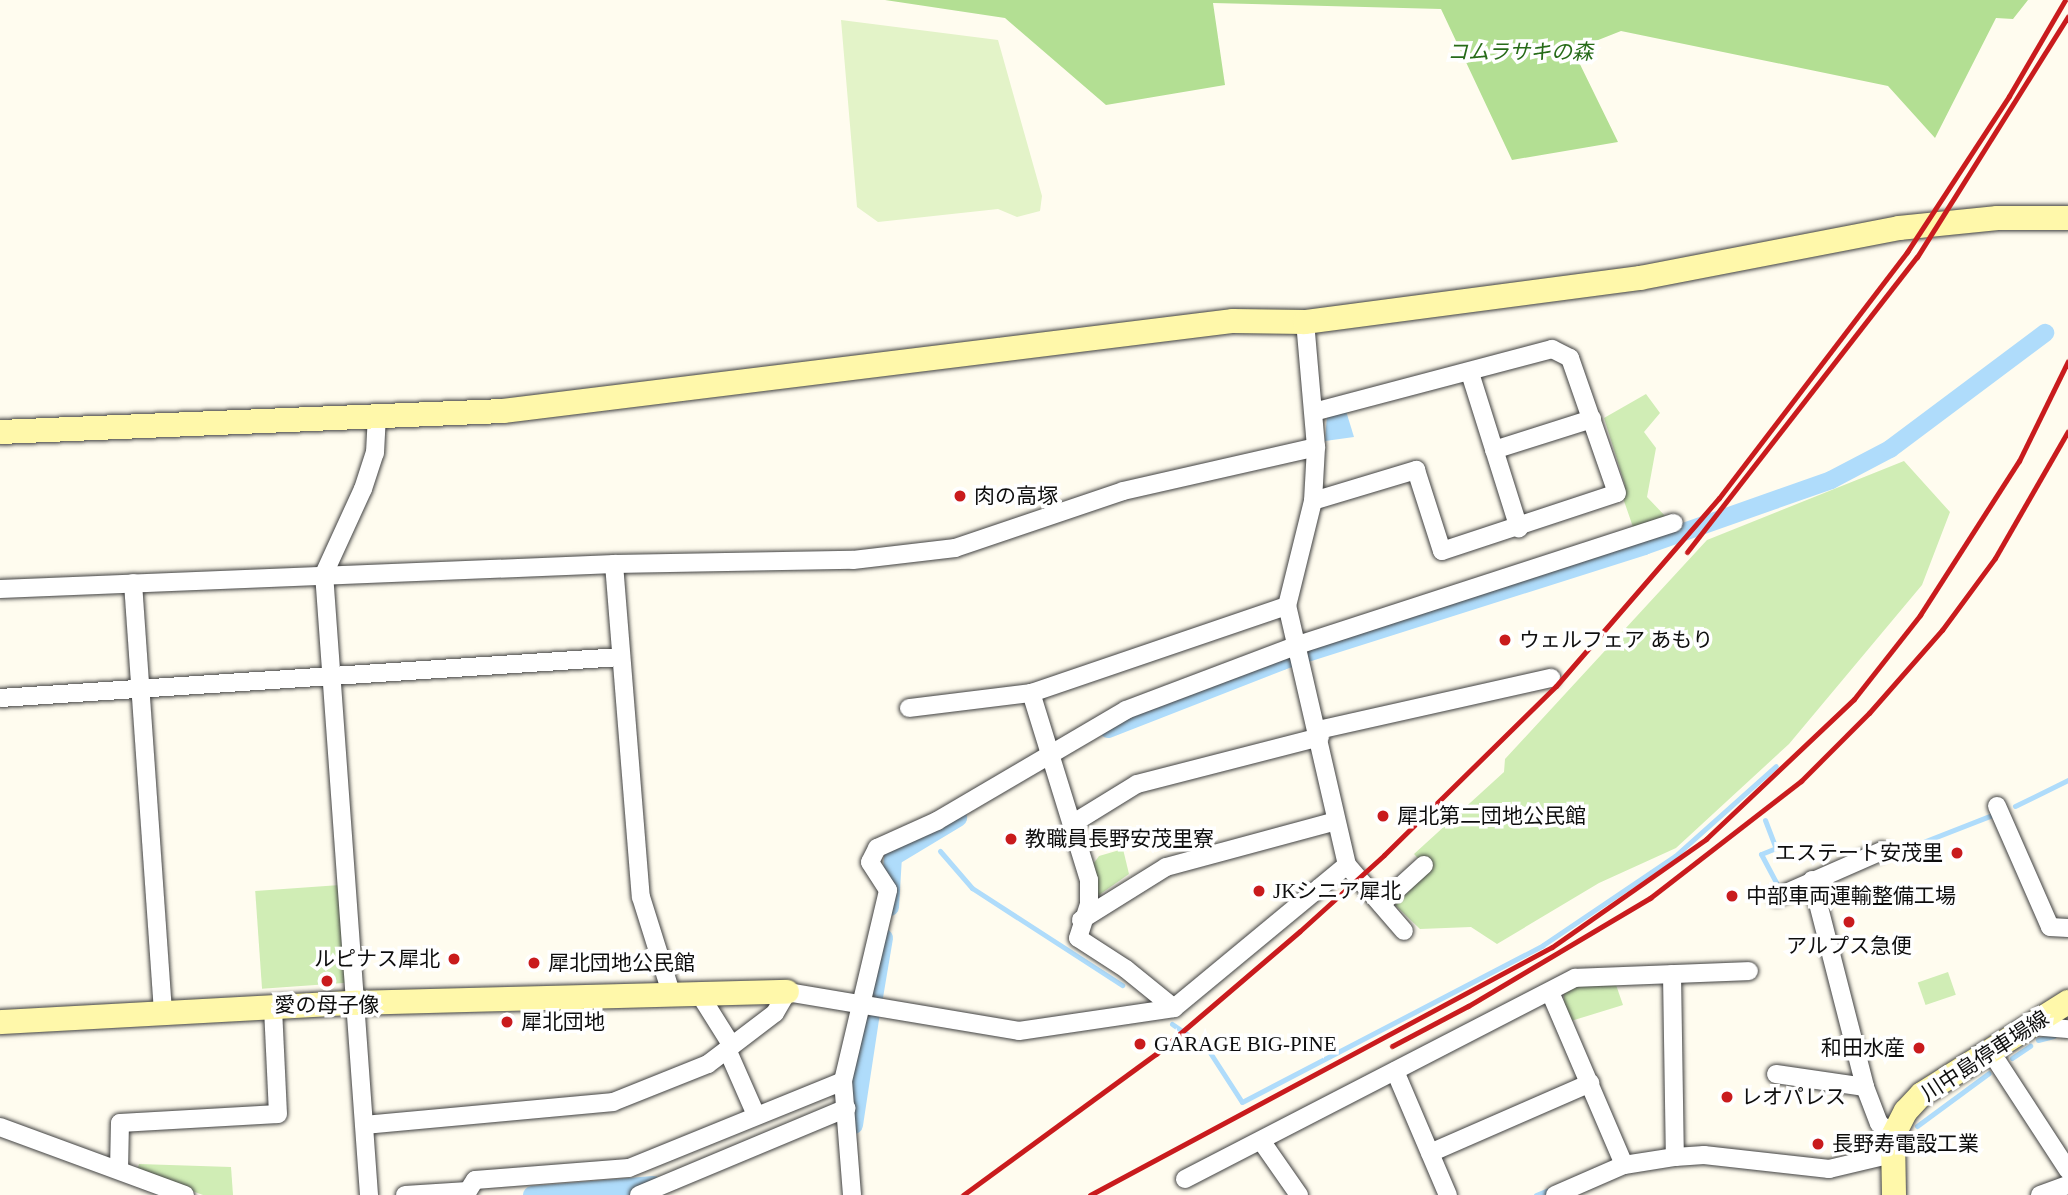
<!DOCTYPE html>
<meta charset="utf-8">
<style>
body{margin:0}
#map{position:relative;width:2068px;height:1195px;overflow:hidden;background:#fffcef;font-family:"Times New Roman","Noto Sans JP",serif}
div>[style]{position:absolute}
.green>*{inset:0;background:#d0edb5;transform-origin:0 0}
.forest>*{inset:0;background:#b3df93}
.pitch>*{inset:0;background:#e3f3c8}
.water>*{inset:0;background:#afdcfb}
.stream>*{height:5px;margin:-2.5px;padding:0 2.5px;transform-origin:2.5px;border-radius:2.5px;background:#afdcfb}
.canal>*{height:18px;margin:-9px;padding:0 9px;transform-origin:9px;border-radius:9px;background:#afdcfb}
.roads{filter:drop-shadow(0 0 2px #414141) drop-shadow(0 0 2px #414141)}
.street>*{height:18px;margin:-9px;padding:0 9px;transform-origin:9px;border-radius:9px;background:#fff}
.secondary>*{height:24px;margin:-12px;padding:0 12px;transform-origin:12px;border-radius:12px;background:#fff8aa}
.rail>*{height:5px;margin:-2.5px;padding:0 2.5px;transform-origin:2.5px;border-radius:2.5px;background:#c91b1d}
.dots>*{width:19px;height:19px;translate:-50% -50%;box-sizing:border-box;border:4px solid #fff;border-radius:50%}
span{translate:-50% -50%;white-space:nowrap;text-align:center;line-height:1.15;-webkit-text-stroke:7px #fff;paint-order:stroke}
.park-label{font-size:21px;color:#276b19;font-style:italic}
.poi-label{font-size:21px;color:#0e0e0e}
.left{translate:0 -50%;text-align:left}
.right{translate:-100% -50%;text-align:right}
.street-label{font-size:21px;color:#0e0e0e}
</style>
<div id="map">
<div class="green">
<i style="clip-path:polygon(1646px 394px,1660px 413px,1644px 432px,1656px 448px,1647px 497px,1667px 518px,1633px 527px,1624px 501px,1625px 485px,1604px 418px)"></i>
<i style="clip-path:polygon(1904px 461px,1950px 512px,1922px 585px,1789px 744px,1676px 848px,1599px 883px,1497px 944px,1471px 927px,1420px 929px,1395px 905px,1429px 871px,1414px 854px,1504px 772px,1505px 759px,1707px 540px)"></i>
<i style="clip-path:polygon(1123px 849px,1129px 874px,1099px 895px,1093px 888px,1094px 863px,1099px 856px)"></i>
<i style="left:340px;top:885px;width:98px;height:85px;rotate:86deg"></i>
<i style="left:1948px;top:972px;width:24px;height:32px;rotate:71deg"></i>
<i style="clip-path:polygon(1615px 982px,1623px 1005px,1571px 1021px,1564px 1005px,1564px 990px,1578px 983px)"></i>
<i style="clip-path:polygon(139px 1164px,231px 1167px,233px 1195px,203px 1195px,137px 1171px)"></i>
</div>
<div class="forest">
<i style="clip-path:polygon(885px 0,2028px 0,2013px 19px,1996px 18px,1935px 138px,1888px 86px,1621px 31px,1573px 50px,1618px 142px,1512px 160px,1441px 9px,1213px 3px,1225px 85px,1106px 105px,1005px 18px)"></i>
</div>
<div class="pitch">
<i style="clip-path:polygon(841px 20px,998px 40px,1042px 196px,1040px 211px,1017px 217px,998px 209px,878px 222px,857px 207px)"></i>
</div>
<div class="water">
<i style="clip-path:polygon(1346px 411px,1354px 437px,1325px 441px,1327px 415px)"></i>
</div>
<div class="stream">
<i style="left:2015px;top:806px;width:59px;rotate:-26.1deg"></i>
<i style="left:1765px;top:820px;width:30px;rotate:69deg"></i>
<i style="left:1776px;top:848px;width:16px;rotate:158deg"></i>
<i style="left:1761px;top:854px;width:40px;rotate:62deg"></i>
<i style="left:940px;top:851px;width:49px;rotate:49.1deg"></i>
<i style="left:972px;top:888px;width:179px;rotate:32.9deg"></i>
<i style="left:1895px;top:853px;width:102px;rotate:-21.3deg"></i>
<i style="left:1172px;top:1024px;width:42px;rotate:34.4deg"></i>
<i style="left:1207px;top:1048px;width:64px;rotate:57.1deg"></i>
<i style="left:1242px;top:1102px;width:339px;rotate:-27.5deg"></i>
<i style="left:1543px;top:945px;width:159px;rotate:-34deg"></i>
<i style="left:1675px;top:856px;width:135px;rotate:-41.7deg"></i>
<i style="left:2038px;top:1040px;width:16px;rotate:-14deg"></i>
<i style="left:2012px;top:1058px;width:22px;rotate:-34deg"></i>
<i style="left:1917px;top:1126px;width:89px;rotate:-36.4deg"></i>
<i style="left:1536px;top:1195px;width:18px;rotate:-22deg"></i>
</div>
<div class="canal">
<i style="left:1108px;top:729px;width:187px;rotate:-21.3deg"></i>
<i style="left:1282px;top:661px;width:380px;rotate:-17.6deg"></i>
<i style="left:1644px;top:546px;width:198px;rotate:-19.4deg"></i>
<i style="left:1831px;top:480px;width:67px;rotate:-27.7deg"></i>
<i style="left:1890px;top:449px;width:194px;rotate:-36.8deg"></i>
<i style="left:890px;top:907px;width:50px;rotate:-86.6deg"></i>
<i style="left:893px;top:857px;width:76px;rotate:-31deg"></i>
<i style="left:874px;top:997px;width:60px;rotate:-80.4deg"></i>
<i style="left:854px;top:1125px;width:114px;rotate:-81.4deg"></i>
<i style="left:532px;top:1195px;width:122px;rotate:-4.7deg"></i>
</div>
<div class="roads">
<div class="street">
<i style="left:1470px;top:373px;width:163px;rotate:72.5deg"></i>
<i style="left:1494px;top:450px;width:103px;rotate:-17.6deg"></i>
<i style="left:1313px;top:501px;width:108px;rotate:-16.8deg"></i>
<i style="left:1416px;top:470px;width:85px;rotate:72.2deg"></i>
<i style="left:1442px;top:551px;width:184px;rotate:-18.3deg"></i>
<i style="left:1617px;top:493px;width:143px;rotate:-109.2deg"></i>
<i style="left:1570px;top:358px;width:20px;rotate:-153deg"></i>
<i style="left:1552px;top:349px;width:246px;rotate:165.2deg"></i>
<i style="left:614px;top:564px;width:334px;rotate:85.4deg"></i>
<i style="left:641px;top:897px;width:104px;rotate:72.6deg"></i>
<i style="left:133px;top:583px;width:432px;rotate:86deg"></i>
<i style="left:0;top:589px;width:615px;rotate:-2.33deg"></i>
<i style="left:614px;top:564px;width:239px;rotate:-1deg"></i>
<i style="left:853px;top:560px;width:103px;rotate:-6.7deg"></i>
<i style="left:955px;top:548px;width:177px;rotate:-18.7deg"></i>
<i style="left:1123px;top:491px;width:198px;rotate:-12.8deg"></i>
<i style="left:0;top:698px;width:621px;rotate:-3.78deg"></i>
<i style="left:909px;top:708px;width:123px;rotate:-7deg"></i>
<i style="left:1318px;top:730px;width:239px;rotate:-12.6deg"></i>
<i style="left:1997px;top:806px;width:132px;rotate:66.3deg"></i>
<i style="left:2050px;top:927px;width:18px;rotate:3deg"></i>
<i style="left:1072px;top:824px;width:76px;rotate:-31.6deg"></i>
<i style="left:1137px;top:784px;width:189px;rotate:-14.4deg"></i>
<i style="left:1347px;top:865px;width:87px;rotate:49.2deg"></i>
<i style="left:1812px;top:880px;width:214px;rotate:75.6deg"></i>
<i style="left:1865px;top:1087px;width:39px;rotate:69deg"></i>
<i style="left:1879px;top:1123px;width:19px;rotate:43deg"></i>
<i style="left:1777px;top:897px;width:115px;rotate:-23.7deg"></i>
<i style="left:1381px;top:904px;width:58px;rotate:-42.2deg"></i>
<i style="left:1081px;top:920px;width:100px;rotate:-31.9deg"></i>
<i style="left:1166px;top:867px;width:176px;rotate:-15.1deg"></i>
<i style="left:1672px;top:974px;width:183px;rotate:89.1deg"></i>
<i style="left:1550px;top:992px;width:188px;rotate:66.8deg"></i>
<i style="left:700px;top:995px;width:60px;rotate:57.9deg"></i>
<i style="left:1174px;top:1008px;width:62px;rotate:-140.9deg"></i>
<i style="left:1126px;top:969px;width:57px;rotate:-147.1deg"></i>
<i style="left:1078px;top:938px;width:36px;rotate:-72deg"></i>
<i style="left:1089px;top:904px;width:24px;rotate:-90deg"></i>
<i style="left:1089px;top:880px;width:196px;rotate:-107.2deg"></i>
<i style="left:1031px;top:693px;width:270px;rotate:-18.8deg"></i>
<i style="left:2032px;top:1026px;width:36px;rotate:5deg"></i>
<i style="left:727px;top:1049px;width:72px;rotate:66.3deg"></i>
<i style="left:1991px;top:1052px;width:141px;rotate:56.9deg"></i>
<i style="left:1395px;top:1071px;width:135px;rotate:66.9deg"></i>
<i style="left:1776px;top:1074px;width:90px;rotate:8.3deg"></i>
<i style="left:365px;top:1125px;width:249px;rotate:-5.3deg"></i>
<i style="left:613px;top:1102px;width:102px;rotate:-21.8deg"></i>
<i style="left:708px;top:1064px;width:84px;rotate:-37.3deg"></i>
<i style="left:775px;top:1013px;width:24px;rotate:-60deg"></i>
<i style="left:787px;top:992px;width:235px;rotate:9.5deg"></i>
<i style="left:1019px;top:1031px;width:157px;rotate:-8.4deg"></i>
<i style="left:1174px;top:1008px;width:224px;rotate:-39.6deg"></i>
<i style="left:1347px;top:865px;width:266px;rotate:-103deg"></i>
<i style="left:1287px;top:606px;width:108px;rotate:-76.1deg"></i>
<i style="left:1313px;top:501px;width:54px;rotate:-86.8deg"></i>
<i style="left:1316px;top:447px;width:125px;rotate:-95deg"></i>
<i style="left:0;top:1127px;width:197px;rotate:20.2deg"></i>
<i style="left:1262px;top:1142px;width:65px;rotate:55.1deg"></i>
<i style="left:1430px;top:1153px;width:175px;rotate:-23.6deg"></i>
<i style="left:119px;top:1170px;width:47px;rotate:-88.8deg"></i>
<i style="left:120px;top:1123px;width:158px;rotate:-3.3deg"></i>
<i style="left:278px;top:1114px;width:105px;rotate:-92.7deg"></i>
<i style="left:1185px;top:1179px;width:439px;rotate:-27.3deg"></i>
<i style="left:1575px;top:978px;width:174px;rotate:-2.3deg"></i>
<i style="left:369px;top:1195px;width:623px;rotate:-94.14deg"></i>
<i style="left:324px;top:574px;width:94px;rotate:-65.4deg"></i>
<i style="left:363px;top:489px;width:38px;rotate:-72deg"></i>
<i style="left:375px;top:453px;width:35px;rotate:-87deg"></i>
<i style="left:405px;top:1195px;width:63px;rotate:-3.6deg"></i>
<i style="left:468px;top:1191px;width:13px;rotate:-58deg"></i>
<i style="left:475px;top:1180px;width:154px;rotate:-4.5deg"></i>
<i style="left:629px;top:1168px;width:231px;rotate:-22.1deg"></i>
<i style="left:639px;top:1195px;width:225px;rotate:-22.7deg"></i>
<i style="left:852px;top:1195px;width:114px;rotate:-94.5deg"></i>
<i style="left:843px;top:1081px;width:196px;rotate:-76.7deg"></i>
<i style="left:888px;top:890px;width:33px;rotate:-123deg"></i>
<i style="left:870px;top:862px;width:16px;rotate:-63deg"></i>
<i style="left:877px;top:848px;width:66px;rotate:-24.2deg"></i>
<i style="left:937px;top:821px;width:219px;rotate:-30.4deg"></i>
<i style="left:1126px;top:710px;width:184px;rotate:-20.7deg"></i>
<i style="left:1298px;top:645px;width:395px;rotate:-18deg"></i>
<i style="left:1555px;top:1195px;width:75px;rotate:-23.5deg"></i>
<i style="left:1624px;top:1165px;width:52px;rotate:-8.9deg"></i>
<i style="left:1675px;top:1157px;width:29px;rotate:-4deg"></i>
<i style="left:1704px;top:1155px;width:126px;rotate:6.4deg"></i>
<i style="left:1829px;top:1169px;width:65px;rotate:-13.4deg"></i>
<i style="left:2040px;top:1195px;width:30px;rotate:-20deg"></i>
</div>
<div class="secondary">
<i style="left:0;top:432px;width:503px;rotate:-2.39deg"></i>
<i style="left:503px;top:411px;width:736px;rotate:-7.03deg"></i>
<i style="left:1233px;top:321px;width:72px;rotate:0.8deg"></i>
<i style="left:1305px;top:322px;width:338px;rotate:-7.5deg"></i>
<i style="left:1640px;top:278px;width:264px;rotate:-10.9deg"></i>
<i style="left:1899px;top:228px;width:99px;rotate:-5.8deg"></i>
<i style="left:1997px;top:218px;width:71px"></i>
<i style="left:0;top:1022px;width:356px;rotate:-3.1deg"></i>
<i style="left:355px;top:1003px;width:432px;rotate:-1.5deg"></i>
<i style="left:1894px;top:1195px;width:59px;rotate:-91deg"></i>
<i style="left:1893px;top:1136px;width:28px;rotate:-63deg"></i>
<i style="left:1906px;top:1111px;width:23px;rotate:-47deg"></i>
<i style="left:1922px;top:1094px;width:173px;rotate:-32.2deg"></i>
</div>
</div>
<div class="rail">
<i style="left:1687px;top:552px;width:374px;rotate:-52.1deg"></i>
<i style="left:1917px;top:257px;width:284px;rotate:-57.9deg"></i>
<i style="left:1392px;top:1046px;width:86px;rotate:-27.8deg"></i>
<i style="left:1468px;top:1006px;width:212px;rotate:-30.7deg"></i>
<i style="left:1650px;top:898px;width:191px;rotate:-37.8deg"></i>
<i style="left:1801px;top:781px;width:96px;rotate:-45deg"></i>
<i style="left:1869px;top:713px;width:111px;rotate:-48.7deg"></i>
<i style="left:1942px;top:630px;width:89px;rotate:-53.6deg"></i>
<i style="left:1995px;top:558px;width:146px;rotate:-60.1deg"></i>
<i style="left:963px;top:1195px;width:239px;rotate:-36.2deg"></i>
<i style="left:1156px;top:1054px;width:189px;rotate:-40.5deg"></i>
<i style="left:1300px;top:931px;width:113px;rotate:-42.1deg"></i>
<i style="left:1384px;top:855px;width:241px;rotate:-44.5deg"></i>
<i style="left:1556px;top:686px;width:249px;rotate:-49.1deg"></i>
<i style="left:1719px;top:498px;width:310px;rotate:-52.6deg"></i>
<i style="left:1907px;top:252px;width:186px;rotate:-56.8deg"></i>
<i style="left:2009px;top:96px;width:111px;rotate:-59.7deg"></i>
<i style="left:1090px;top:1195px;width:524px;rotate:-28.23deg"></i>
<i style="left:1552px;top:947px;width:188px;rotate:-35deg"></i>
<i style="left:1706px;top:839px;width:204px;rotate:-43.4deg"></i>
<i style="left:1854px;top:699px;width:107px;rotate:-51.8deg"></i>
<i style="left:1920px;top:615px;width:183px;rotate:-57.3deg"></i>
<i style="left:2019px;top:461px;width:111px;rotate:-63.9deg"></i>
</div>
<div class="dots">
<i style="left:960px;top:496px;background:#c91b1d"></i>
<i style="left:1505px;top:640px;background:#c91b1d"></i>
<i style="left:1383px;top:816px;background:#c91b1d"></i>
<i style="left:1011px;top:839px;background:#c91b1d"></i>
<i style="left:1957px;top:853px;background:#c91b1d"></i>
<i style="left:1259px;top:891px;background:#c91b1d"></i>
<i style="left:1732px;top:896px;background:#c91b1d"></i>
<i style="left:1849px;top:922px;background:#c91b1d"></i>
<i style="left:454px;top:959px;background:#c91b1d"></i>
<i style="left:534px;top:963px;background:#c91b1d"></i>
<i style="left:327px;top:981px;background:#c91b1d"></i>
<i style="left:507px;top:1022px;background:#c91b1d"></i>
<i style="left:1140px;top:1044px;background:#c91b1d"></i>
<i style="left:1919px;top:1048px;background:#c91b1d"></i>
<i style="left:1727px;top:1097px;background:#c91b1d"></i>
<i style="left:1818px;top:1144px;background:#c91b1d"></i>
</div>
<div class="park-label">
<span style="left:1520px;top:52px">コムラサキの森</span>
</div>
<div class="poi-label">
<span class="left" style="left:974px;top:496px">肉の高塚</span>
<span class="left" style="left:1519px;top:640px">ウェルフェア あもり</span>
<span class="left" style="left:1397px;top:816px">犀北第二団地公民館</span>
<span class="left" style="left:1025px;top:839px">教職員長野安茂里寮</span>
<span class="right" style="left:1943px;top:853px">エステート安茂里</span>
<span class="left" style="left:1273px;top:891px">JKシニア犀北</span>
<span class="left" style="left:1746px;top:896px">中部車両運輸整備工場</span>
<span style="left:1849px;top:946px">アルプス急便</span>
<span class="right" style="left:440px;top:959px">ルピナス犀北</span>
<span class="left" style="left:548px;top:963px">犀北団地公民館</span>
<span style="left:327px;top:1005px">愛の母子像</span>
<span class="left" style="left:521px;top:1022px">犀北団地</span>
<span class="left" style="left:1154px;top:1044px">GARAGE BIG-PINE</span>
<span class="right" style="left:1905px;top:1048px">和田水産</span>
<span class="left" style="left:1741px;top:1097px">レオパレス</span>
<span class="left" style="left:1832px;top:1144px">長野寿電設工業</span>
</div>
<div class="street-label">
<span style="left:1985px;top:1056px;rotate:-33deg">川中島停車場線</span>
</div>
</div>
